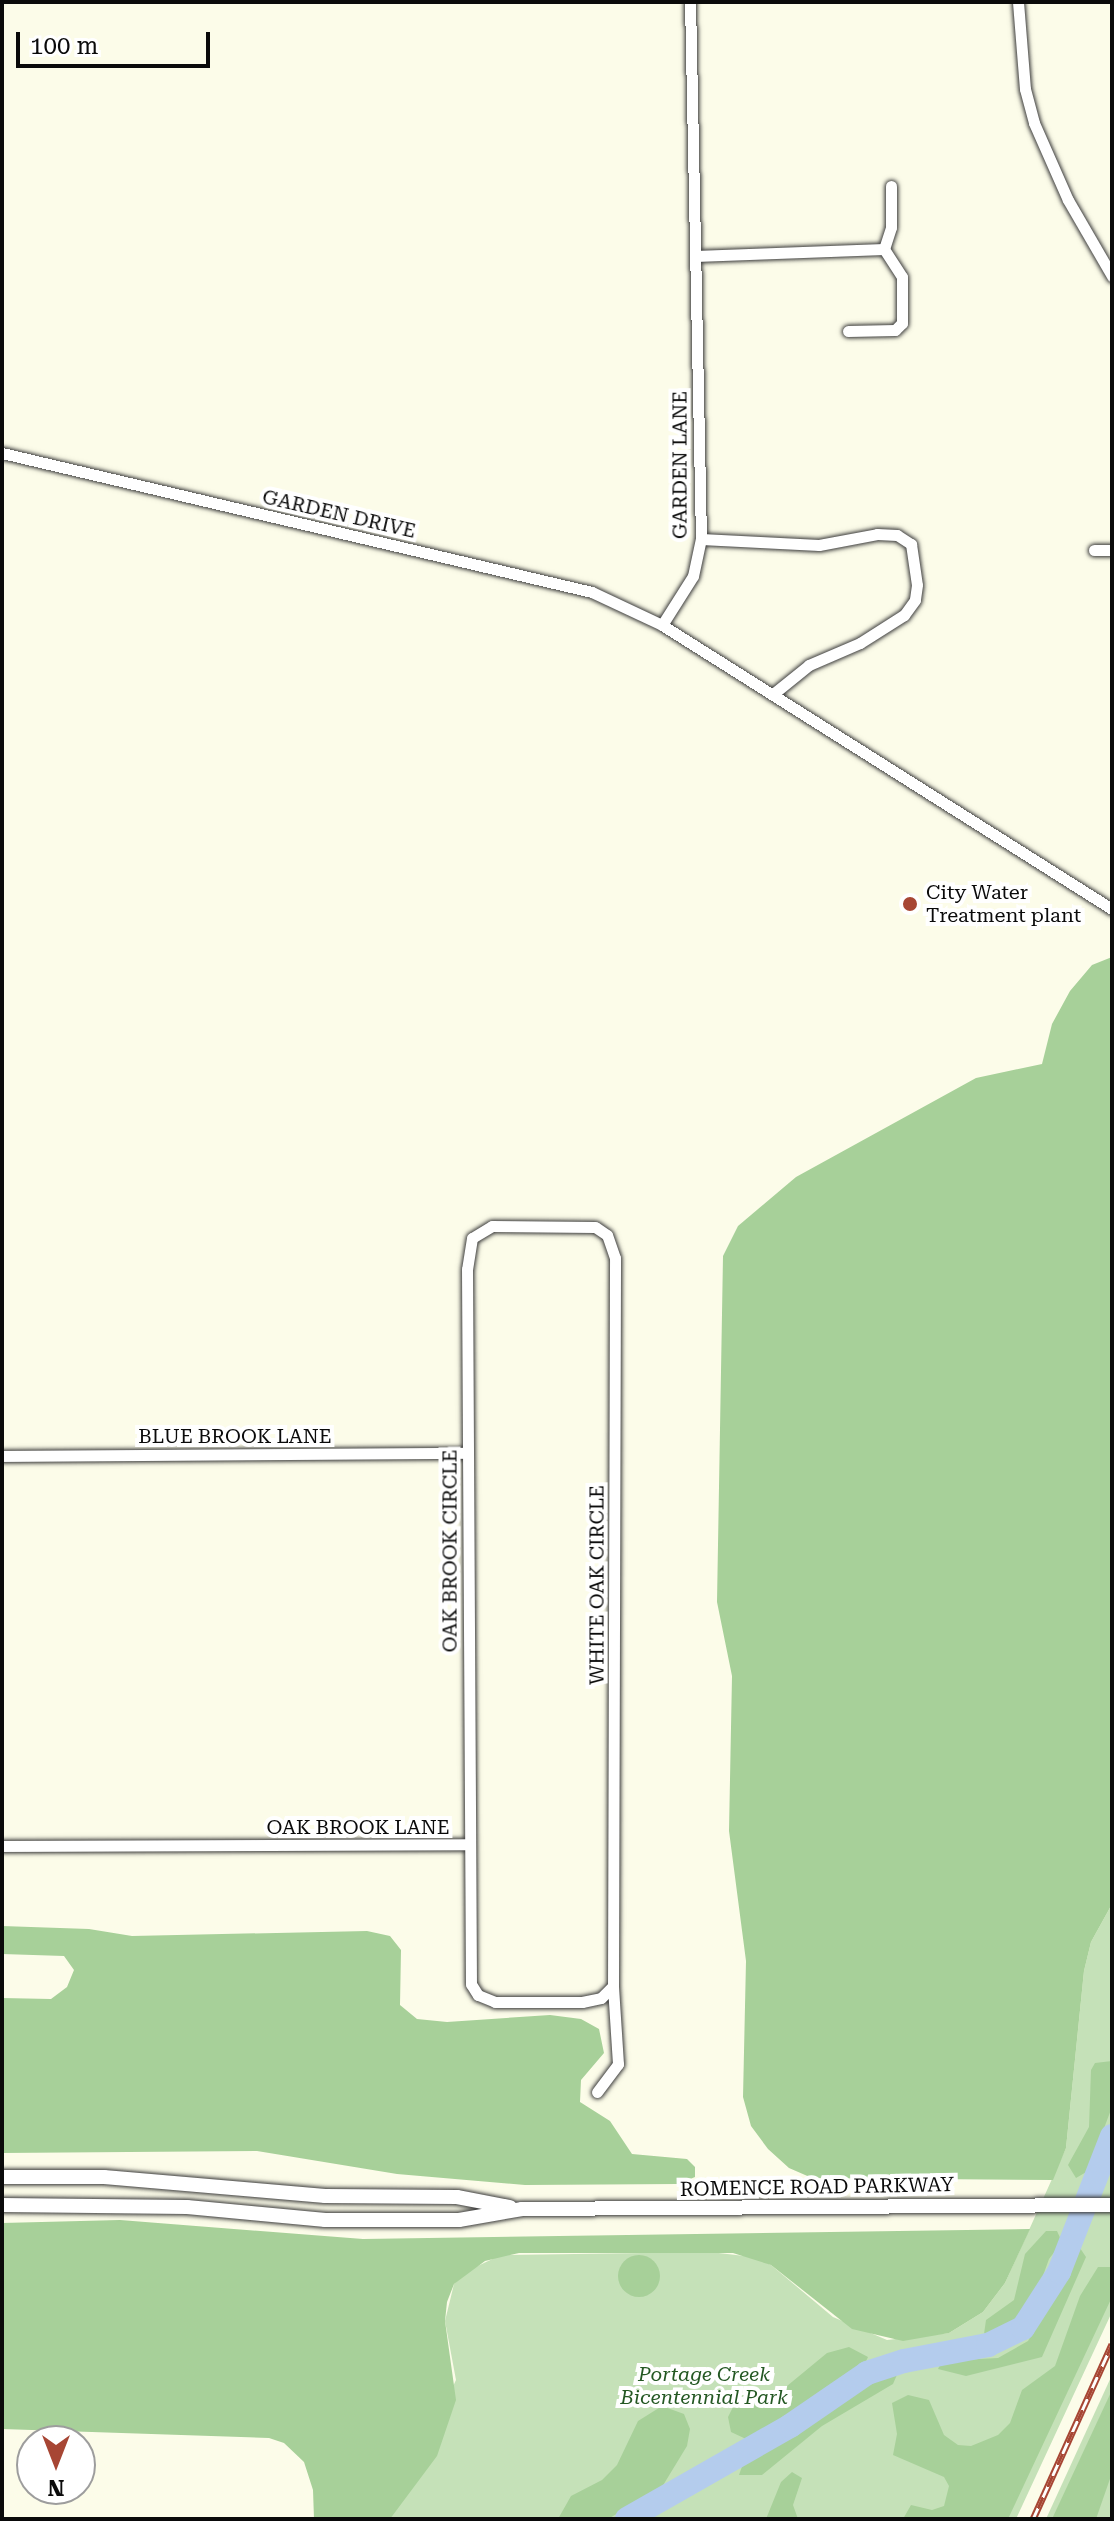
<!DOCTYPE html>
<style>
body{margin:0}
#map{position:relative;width:1114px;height:2521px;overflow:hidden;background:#fcfce9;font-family:"Roboto Serif",serif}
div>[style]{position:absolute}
.green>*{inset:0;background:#c5e1b8}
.forest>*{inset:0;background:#a7d099}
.round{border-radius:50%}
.river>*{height:24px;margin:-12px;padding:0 12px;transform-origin:12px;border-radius:12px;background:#b4cced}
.roads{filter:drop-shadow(0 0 2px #3d3d3d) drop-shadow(0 0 2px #3d3d3d)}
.minor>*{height:11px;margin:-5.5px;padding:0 5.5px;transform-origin:5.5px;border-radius:5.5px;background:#fff}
.tertiary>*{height:14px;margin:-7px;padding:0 7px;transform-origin:7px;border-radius:7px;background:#fff}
.rail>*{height:7px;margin-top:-3.5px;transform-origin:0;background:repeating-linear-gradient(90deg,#fff 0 12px,#a74634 0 24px);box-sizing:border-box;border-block:2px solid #a74634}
.dots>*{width:22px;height:22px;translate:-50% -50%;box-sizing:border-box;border:4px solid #fff;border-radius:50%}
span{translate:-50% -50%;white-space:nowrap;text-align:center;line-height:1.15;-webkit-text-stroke:8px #fff;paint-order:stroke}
.street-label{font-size:20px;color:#0a0a0a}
.poi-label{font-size:20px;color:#0a0a0a}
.left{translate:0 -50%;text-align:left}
.park-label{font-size:20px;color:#245823;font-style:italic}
.frame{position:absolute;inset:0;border:4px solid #0a0a0a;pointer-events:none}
.north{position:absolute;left:16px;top:2425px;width:80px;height:80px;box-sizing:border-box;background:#fff;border:2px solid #9d9d9d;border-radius:50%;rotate:180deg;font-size:22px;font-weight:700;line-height:32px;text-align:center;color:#0a0a0a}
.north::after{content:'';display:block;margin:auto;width:28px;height:36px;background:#a74634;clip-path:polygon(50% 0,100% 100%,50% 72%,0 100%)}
.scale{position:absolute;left:16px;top:32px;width:194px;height:36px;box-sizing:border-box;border:4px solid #0a0a0a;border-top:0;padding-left:10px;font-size:24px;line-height:28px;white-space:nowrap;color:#0a0a0a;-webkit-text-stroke:6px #fff;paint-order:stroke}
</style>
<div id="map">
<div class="green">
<i style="clip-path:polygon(1112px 1904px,1112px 2312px,1016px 2519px,390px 2519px,456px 2380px,445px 2321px,454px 2284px,467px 2271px,501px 2255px,710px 2252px,753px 2257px,771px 2265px,833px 2317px,887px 2340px,949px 2333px,983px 2312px,1005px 2283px,1066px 2148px,1084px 1971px,1091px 1942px)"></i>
<i style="clip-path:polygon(1112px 2375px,1112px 2519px,1046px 2519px)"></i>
</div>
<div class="forest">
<i style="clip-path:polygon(1112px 957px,1112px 1904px,1091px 1942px,1084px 1971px,1066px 2148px,1053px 2180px,812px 2178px,789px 2168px,768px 2149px,751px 2126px,743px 2097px,746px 1961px,729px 1831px,732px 1676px,717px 1602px,723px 1256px,738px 1226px,796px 1177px,976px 1078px,1042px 1064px,1052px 1024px,1070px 991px,1092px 965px)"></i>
<i style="clip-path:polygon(2px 1926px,89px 1929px,132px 1936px,367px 1931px,390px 1936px,401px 1950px,400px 2005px,417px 2019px,447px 2022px,550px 2015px,581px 2019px,599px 2029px,604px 2053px,581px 2080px,580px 2102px,610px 2121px,632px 2154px,687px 2159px,695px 2167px,695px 2177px,678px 2184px,525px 2185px,397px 2174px,257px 2151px,2px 2153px,2px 1998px,51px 1999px,67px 1987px,74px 1970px,64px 1956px,2px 1954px)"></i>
<i style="clip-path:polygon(1112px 2061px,1112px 2107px,1088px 2171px,1076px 2178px,1068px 2165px,1089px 2127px,1091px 2070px,1095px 2063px)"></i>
<i style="clip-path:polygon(120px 2220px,363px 2239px,1030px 2229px,1005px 2283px,983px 2312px,949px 2333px,903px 2341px,852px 2329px,771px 2265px,733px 2253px,519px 2253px,485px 2261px,454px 2284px,447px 2302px,445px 2321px,456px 2400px,437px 2456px,390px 2519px,314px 2519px,313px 2490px,304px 2462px,284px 2443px,269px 2438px,2px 2429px,2px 2223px)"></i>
<i style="clip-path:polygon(1046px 2231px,1057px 2231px,1062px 2242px,1049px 2259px,1035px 2298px,1004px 2331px,984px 2334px,986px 2320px,1014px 2300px,1025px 2254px)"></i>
<i style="clip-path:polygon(1080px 2248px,1086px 2257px,1042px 2357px,966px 2376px,938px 2369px,942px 2361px,998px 2358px,1028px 2341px)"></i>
<i class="round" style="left:618px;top:2255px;width:42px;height:42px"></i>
<i style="clip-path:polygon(1098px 2267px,1112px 2267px,1112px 2297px,1008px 2519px,903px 2519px,911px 2505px,932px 2510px,944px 2506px,949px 2486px,944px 2477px,893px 2455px,897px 2434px,892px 2403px,908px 2395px,929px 2400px,944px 2435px,958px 2445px,971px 2446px,998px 2435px,1010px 2423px,1022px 2390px,1055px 2366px,1080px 2296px)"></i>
<i style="clip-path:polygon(849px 2347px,868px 2357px,862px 2370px,771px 2431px,746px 2439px,731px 2432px,728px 2417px,735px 2403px,787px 2386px,827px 2353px)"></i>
<i style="clip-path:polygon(899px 2370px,893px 2384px,822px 2426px,762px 2475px,739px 2475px,745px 2458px,797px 2431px,859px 2387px)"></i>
<i style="clip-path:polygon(1112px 2390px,1112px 2473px,1096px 2519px,1052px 2519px)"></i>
<i style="clip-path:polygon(662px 2406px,684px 2414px,690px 2429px,687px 2446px,662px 2487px,608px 2519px,558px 2519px,571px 2496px,602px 2480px,617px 2465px,638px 2421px)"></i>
<i style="clip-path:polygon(792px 2472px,802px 2478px,793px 2505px,798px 2519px,766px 2519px,781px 2482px)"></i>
</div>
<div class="river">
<i style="left:627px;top:2519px;width:188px;rotate:-29.7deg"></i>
<i style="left:790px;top:2426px;width:93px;rotate:-34.5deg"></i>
<i style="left:867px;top:2373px;width:39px;rotate:-18deg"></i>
<i style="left:904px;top:2361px;width:86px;rotate:-10.8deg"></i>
<i style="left:988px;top:2345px;width:39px;rotate:-26deg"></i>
<i style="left:1023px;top:2328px;width:67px;rotate:-57.3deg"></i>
<i style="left:1059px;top:2272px;width:146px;rotate:-68.7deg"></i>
</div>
<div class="roads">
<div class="minor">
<i style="left:1018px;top:2px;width:87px;rotate:85.4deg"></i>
<i style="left:1025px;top:89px;width:35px;rotate:75deg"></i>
<i style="left:1034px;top:123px;width:84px;rotate:66.2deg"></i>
<i style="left:1068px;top:200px;width:88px;rotate:59.9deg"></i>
<i style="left:884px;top:249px;width:23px;rotate:-72deg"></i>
<i style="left:891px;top:227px;width:41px;rotate:-90deg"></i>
<i style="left:695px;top:256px;width:189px;rotate:-2.1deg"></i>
<i style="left:884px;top:249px;width:33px;rotate:57deg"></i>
<i style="left:902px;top:277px;width:46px;rotate:90deg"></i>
<i style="left:902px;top:323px;width:10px;rotate:135deg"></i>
<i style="left:895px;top:330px;width:47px;rotate:178.8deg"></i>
<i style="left:2px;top:453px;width:606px;rotate:13.26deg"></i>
<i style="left:592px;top:592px;width:77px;rotate:25.2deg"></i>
<i style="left:662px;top:625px;width:532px;rotate:32.26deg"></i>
<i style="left:701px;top:539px;width:118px;rotate:2.9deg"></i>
<i style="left:819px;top:545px;width:59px;rotate:-10.7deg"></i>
<i style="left:877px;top:534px;width:20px;rotate:3deg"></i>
<i style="left:897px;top:535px;width:17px;rotate:33deg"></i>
<i style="left:911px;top:544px;width:41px;rotate:81.7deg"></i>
<i style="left:917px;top:585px;width:15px;rotate:98deg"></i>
<i style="left:915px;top:600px;width:19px;rotate:126deg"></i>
<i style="left:904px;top:615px;width:52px;rotate:147.5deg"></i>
<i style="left:860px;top:643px;width:56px;rotate:156.7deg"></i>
<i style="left:809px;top:665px;width:46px;rotate:141.1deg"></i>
<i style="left:1094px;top:550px;width:18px"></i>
<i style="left:662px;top:625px;width:58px;rotate:-57.7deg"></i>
<i style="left:693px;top:576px;width:38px;rotate:-78deg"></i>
<i style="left:701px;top:539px;width:537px;rotate:-91.17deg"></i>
<i style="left:2px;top:1456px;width:466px;rotate:-0.4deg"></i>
<i style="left:2px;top:1846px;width:466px;rotate:-0.2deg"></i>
<i style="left:597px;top:2092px;width:35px;rotate:-53deg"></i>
<i style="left:618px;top:2064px;width:78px;rotate:-93.7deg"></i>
<i style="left:613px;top:1986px;width:728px;rotate:-89.84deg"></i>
<i style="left:615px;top:1258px;width:24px;rotate:-109deg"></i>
<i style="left:607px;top:1235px;width:14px;rotate:-146deg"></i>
<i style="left:595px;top:1227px;width:103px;rotate:-179.4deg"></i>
<i style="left:492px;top:1226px;width:23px;rotate:149deg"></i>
<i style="left:472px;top:1238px;width:31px;rotate:99deg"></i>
<i style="left:467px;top:1269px;width:715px;rotate:89.68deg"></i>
<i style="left:471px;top:1984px;width:13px;rotate:58deg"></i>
<i style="left:478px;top:1995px;width:18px;rotate:22deg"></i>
<i style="left:495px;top:2002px;width:87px"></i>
<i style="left:582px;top:2002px;width:19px;rotate:-12deg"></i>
<i style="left:601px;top:1998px;width:17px;rotate:-45deg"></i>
</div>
<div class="tertiary">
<i style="left:2px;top:2177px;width:102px"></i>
<i style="left:104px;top:2177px;width:222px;rotate:4.9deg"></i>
<i style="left:325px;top:2196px;width:132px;rotate:0.4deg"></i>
<i style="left:457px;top:2197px;width:54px;rotate:10.7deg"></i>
<i style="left:2px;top:2205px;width:185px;rotate:0.6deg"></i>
<i style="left:187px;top:2207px;width:139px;rotate:5.4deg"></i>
<i style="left:325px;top:2220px;width:134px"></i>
<i style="left:459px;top:2220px;width:64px;rotate:-9.9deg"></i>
<i style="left:522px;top:2209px;width:590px;rotate:-0.39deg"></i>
</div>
</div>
<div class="rail">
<i style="left:1033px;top:2519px;width:192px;rotate:-65.7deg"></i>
</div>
<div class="dots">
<i style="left:910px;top:904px;background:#a74634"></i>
</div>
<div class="street-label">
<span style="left:680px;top:465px;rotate:-90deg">GARDEN LANE</span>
<span style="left:339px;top:514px;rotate:13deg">GARDEN DRIVE</span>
<span style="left:235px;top:1436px">BLUE BROOK LANE</span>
<span style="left:450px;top:1551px;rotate:-90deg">OAK BROOK CIRCLE</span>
<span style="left:597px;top:1585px;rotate:-90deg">WHITE OAK CIRCLE</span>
<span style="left:358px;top:1827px">OAK BROOK LANE</span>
<span style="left:817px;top:2187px;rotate:-1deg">ROMENCE ROAD PARKWAY</span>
</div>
<div class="poi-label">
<span class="left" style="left:926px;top:904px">City Water<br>Treatment plant</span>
</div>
<div class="park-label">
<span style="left:704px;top:2386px">Portage Creek<br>Bicentennial Park</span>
</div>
<div class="frame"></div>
<div class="north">N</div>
<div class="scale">100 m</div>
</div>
